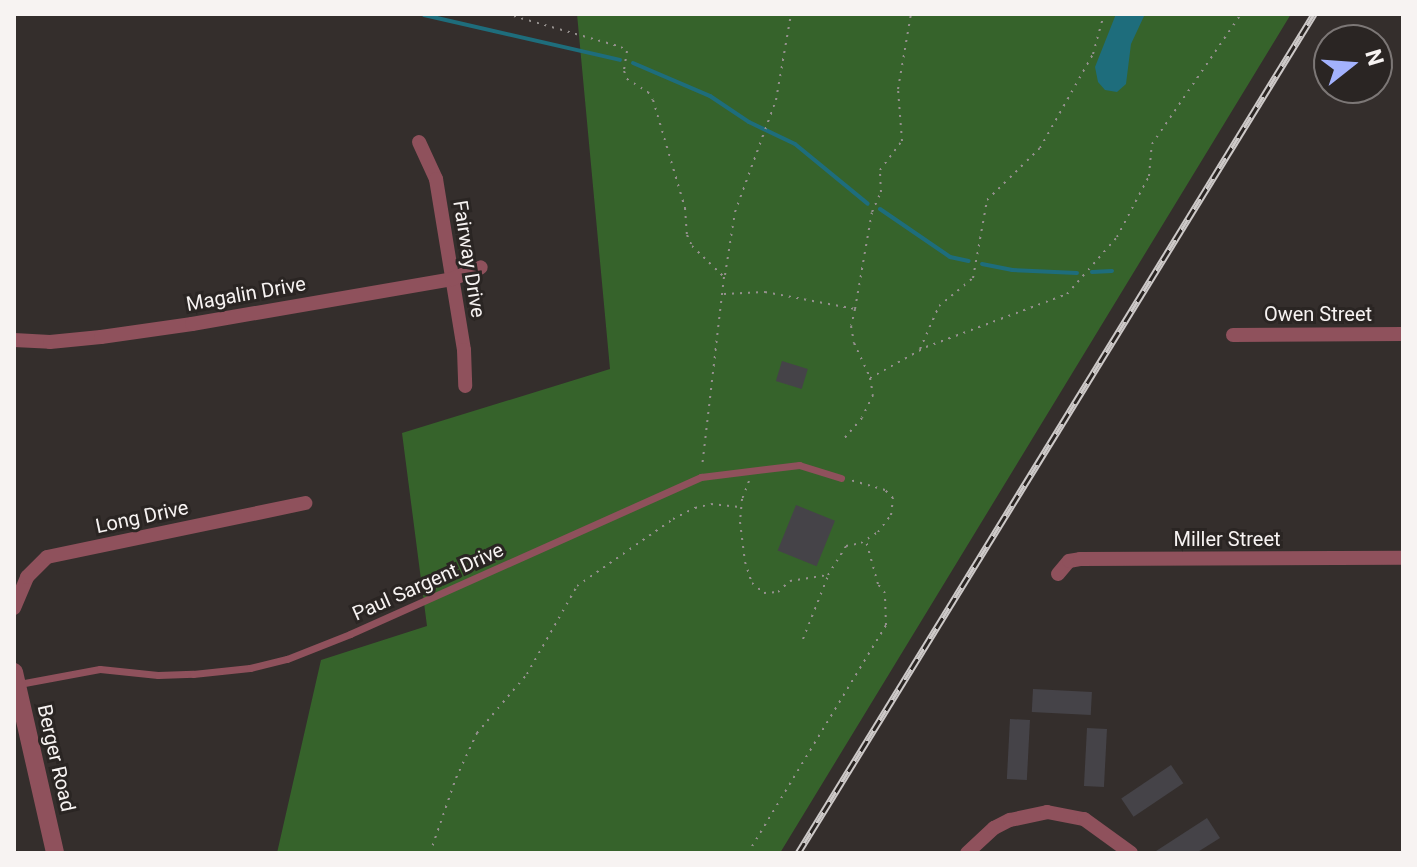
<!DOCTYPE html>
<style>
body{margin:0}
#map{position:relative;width:1417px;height:867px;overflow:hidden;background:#342e2c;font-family:Roboto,sans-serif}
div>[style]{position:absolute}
.green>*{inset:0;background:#36632b}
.water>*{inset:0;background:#1e6d7c}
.stream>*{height:4px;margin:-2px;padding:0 2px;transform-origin:2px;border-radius:2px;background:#1e6d7c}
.building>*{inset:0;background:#454348;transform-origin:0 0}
.path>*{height:2px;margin-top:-1px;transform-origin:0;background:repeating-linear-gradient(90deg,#95908e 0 2px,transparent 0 8px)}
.service>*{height:7px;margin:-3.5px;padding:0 3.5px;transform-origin:3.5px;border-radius:3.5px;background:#8f515c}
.minor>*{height:14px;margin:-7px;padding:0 7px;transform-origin:7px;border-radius:7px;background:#8f515c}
.tertiary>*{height:18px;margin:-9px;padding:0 9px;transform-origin:9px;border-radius:9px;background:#8f515c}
.rail>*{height:7px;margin-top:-3.5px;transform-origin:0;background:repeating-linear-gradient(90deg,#2a2523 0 12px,#cdc9c8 0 24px);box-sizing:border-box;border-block:2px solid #cdc9c8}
span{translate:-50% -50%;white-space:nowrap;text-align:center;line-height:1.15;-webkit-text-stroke:6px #2a2523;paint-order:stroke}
.street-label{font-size:20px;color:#f7f3f2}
.frame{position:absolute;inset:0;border:16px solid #f7f3f2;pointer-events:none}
.north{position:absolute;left:1313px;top:24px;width:80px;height:80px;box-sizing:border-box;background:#2a2523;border:2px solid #7c7776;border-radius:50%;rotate:73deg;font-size:22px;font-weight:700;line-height:32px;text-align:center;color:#f7f3f2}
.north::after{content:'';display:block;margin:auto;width:28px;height:36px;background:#a3b2fd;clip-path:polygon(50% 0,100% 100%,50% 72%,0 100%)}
</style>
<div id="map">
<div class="green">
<i style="clip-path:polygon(577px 14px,1291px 14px,780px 853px,277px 853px,321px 660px,427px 626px,402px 433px,610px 369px)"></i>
</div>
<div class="water">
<i style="clip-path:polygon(1116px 14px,1145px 14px,1131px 44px,1126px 84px,1117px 92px,1105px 90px,1098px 82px,1095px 67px)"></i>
</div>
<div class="stream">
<i style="left:424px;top:15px;width:201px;rotate:12.9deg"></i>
<i style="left:633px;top:63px;width:84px;rotate:23.2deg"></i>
<i style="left:710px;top:96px;width:47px;rotate:33.7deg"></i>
<i style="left:749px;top:122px;width:51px;rotate:25.6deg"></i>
<i style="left:795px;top:144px;width:94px;rotate:39.4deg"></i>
<i style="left:880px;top:209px;width:85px;rotate:34.4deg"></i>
<i style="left:950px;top:257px;width:19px;rotate:12deg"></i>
<i style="left:982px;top:264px;width:31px;rotate:11deg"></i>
<i style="left:1012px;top:270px;width:65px;rotate:2.6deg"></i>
<i style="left:1092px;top:272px;width:20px;rotate:-3deg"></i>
</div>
<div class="building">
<i style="left:782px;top:361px;width:27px;height:21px;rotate:17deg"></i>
<i style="left:796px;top:505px;width:42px;height:49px;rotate:22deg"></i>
<i style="left:1033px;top:689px;width:59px;height:23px;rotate:3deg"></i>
<i style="left:1010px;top:719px;width:20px;height:60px;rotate:3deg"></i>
<i style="left:1087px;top:728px;width:20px;height:58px;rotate:3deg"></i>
<i style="left:1171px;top:765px;width:22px;height:60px;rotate:56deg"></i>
<i style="clip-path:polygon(1207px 818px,1220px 838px,1196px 853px,1153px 853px)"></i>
</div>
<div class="path">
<i style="left:506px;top:14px;width:120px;rotate:16deg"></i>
<i style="left:621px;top:47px;width:7px;rotate:34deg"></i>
<i style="left:627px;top:51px;width:20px;rotate:99deg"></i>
<i style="left:624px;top:71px;width:9px;rotate:69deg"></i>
<i style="left:627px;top:79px;width:25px;rotate:32deg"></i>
<i style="left:648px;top:92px;width:9px;rotate:58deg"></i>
<i style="left:653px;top:100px;width:113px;rotate:73.5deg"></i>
<i style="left:685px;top:208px;width:27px;rotate:86deg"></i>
<i style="left:687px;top:235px;width:12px;rotate:66deg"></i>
<i style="left:692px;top:246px;width:45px;rotate:44.1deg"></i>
<i style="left:724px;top:277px;width:191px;rotate:96.6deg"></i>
<i style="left:725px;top:275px;width:64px;rotate:-81deg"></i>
<i style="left:735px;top:212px;width:119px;rotate:-69.9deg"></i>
<i style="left:776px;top:100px;width:87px;rotate:-80.1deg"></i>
<i style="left:724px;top:294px;width:41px;rotate:-2.8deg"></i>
<i style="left:765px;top:292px;width:92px;rotate:10.7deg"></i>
<i style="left:855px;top:309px;width:17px;rotate:103deg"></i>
<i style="left:851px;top:326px;width:17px;rotate:80deg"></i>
<i style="left:854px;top:343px;width:38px;rotate:65deg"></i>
<i style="left:870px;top:378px;width:17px;rotate:80deg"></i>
<i style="left:873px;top:395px;width:25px;rotate:116deg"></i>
<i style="left:862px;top:418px;width:30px;rotate:131deg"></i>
<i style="left:855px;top:309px;width:98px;rotate:-80.1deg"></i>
<i style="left:872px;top:212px;width:22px;rotate:-66deg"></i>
<i style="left:881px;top:192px;width:22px;rotate:-93deg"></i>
<i style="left:880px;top:170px;width:36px;rotate:-53deg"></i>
<i style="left:902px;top:141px;width:52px;rotate:-94.4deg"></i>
<i style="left:898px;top:89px;width:76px;rotate:-80.2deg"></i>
<i style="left:920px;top:349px;width:47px;rotate:-66.2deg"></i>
<i style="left:939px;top:306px;width:44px;rotate:-39.5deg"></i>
<i style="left:973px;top:278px;width:79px;rotate:-79.8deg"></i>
<i style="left:987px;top:200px;width:74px;rotate:-44.5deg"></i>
<i style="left:1040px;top:148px;width:108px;rotate:-60.6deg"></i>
<i style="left:1093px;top:54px;width:41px;rotate:-74.6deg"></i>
<i style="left:870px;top:378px;width:64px;rotate:-29deg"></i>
<i style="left:926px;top:347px;width:151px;rotate:-20.6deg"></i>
<i style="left:1067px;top:294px;width:76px;rotate:-48.7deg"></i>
<i style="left:1117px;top:237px;width:69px;rotate:-62.3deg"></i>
<i style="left:1149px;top:176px;width:32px;rotate:-85deg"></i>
<i style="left:1152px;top:144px;width:158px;rotate:-55.6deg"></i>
<i style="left:749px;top:481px;width:19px;rotate:111deg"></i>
<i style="left:742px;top:499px;width:23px;rotate:95deg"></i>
<i style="left:740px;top:522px;width:40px;rotate:82.9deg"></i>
<i style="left:745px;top:562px;width:22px;rotate:72deg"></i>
<i style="left:752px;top:583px;width:16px;rotate:40deg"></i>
<i style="left:764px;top:593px;width:14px;rotate:-4deg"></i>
<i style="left:778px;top:592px;width:16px;rotate:-43deg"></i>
<i style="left:790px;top:581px;width:38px;rotate:-9deg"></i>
<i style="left:828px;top:575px;width:34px;rotate:-58deg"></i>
<i style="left:846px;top:546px;width:15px;rotate:-11deg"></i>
<i style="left:861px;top:543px;width:20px;rotate:-33deg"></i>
<i style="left:878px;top:532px;width:21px;rotate:-53deg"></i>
<i style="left:891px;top:515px;width:17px;rotate:-83deg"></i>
<i style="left:893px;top:498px;width:11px;rotate:-135deg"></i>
<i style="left:885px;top:490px;width:36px;rotate:-164deg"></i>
<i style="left:803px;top:639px;width:68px;rotate:-68.4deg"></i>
<i style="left:430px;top:853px;width:79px;rotate:-70.9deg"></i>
<i style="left:456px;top:778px;width:50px;rotate:-65deg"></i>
<i style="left:477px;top:733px;width:77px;rotate:-49.7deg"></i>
<i style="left:527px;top:674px;width:101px;rotate:-60.4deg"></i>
<i style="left:577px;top:586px;width:117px;rotate:-34.9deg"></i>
<i style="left:673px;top:519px;width:25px;rotate:-27deg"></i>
<i style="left:695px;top:508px;width:16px;rotate:-14deg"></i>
<i style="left:711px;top:504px;width:31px;rotate:6deg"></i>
<i style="left:748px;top:853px;width:267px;rotate:-58.8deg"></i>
<i style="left:886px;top:625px;width:32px;rotate:-92deg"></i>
<i style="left:885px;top:593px;width:11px;rotate:-128deg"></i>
<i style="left:878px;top:584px;width:45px;rotate:-105.6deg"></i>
</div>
<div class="service">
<i style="left:19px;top:684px;width:82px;rotate:-10.5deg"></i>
<i style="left:100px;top:669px;width:58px;rotate:5.9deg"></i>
<i style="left:158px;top:675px;width:35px;rotate:-2deg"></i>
<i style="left:193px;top:674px;width:57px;rotate:-6deg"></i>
<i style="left:250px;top:668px;width:38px;rotate:-14deg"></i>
<i style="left:287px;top:659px;width:68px;rotate:-21.6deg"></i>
<i style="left:350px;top:634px;width:385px;rotate:-24.1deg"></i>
<i style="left:701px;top:477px;width:99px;rotate:-7deg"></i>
<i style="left:799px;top:465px;width:44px;rotate:17.2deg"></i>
</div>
<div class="minor">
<i style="left:419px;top:142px;width:41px;rotate:65.3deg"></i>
<i style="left:436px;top:179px;width:173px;rotate:80.7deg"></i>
<i style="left:464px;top:350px;width:36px;rotate:88deg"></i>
<i style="left:1233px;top:335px;width:170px;rotate:-0.3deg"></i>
<i style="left:14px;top:340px;width:36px;rotate:3deg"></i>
<i style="left:50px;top:342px;width:51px;rotate:-5.6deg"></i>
<i style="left:101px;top:337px;width:92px;rotate:-8.1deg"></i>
<i style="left:192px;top:324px;width:264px;rotate:-9.8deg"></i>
<i style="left:452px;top:279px;width:31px;rotate:-22deg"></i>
<i style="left:1058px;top:574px;width:17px;rotate:-50deg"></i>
<i style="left:1069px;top:561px;width:11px;rotate:-10deg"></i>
<i style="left:1080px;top:559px;width:323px;rotate:-0.2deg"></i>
<i style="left:14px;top:608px;width:34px;rotate:-67deg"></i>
<i style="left:27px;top:577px;width:28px;rotate:-45deg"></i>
<i style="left:47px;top:557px;width:264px;rotate:-11.8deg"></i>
<i style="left:967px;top:853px;width:37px;rotate:-43deg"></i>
<i style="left:994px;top:828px;width:18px;rotate:-27deg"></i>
<i style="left:1010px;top:820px;width:38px;rotate:-12deg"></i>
<i style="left:1047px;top:812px;width:38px;rotate:11deg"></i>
<i style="left:1084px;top:819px;width:58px;rotate:35.9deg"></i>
</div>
<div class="tertiary">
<i style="left:14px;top:672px;width:186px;rotate:77.2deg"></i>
</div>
<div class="rail">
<i style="left:798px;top:853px;width:985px;rotate:-58.41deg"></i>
</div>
<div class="street-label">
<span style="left:469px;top:259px;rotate:81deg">Fairway Drive</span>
<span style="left:246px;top:294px;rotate:-10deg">Magalin Drive</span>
<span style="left:1318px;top:314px">Owen Street</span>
<span style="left:142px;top:517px;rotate:-12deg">Long Drive</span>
<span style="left:1227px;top:539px">Miller Street</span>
<span style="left:428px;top:582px;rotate:-24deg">Paul Sargent Drive</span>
<span style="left:56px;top:758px;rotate:77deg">Berger Road</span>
</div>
<div class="frame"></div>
<div class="north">N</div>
</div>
